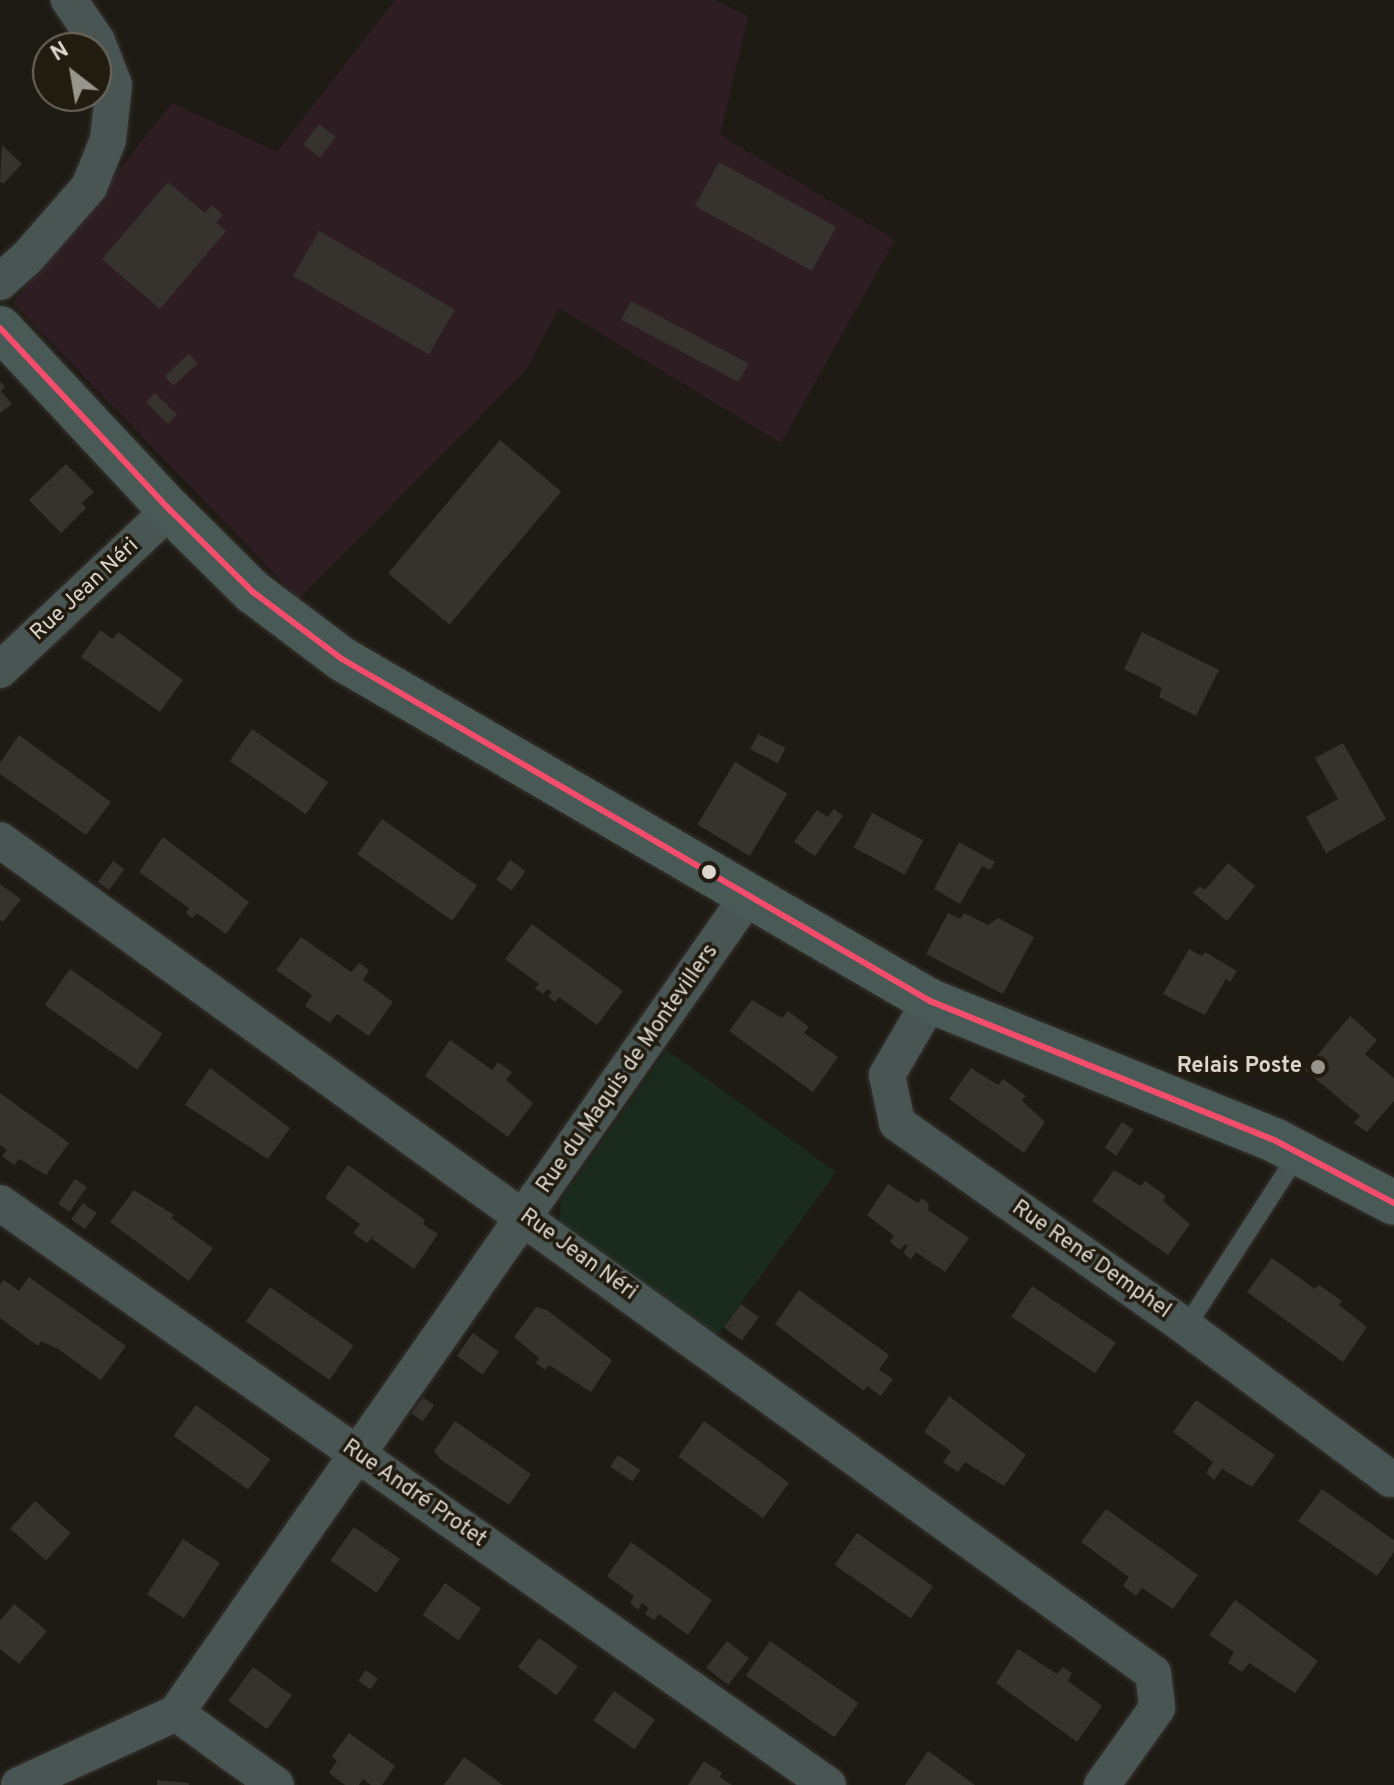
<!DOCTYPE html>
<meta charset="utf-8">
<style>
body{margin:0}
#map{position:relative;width:1394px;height:1785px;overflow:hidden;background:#1e1b14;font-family:Overpass,sans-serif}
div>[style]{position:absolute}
.industrial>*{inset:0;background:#2e1e23}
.green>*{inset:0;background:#1a2b1e}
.building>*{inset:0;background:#36322d;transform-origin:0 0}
.roads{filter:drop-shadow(0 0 2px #37342f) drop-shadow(0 0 2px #37342f)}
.lane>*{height:18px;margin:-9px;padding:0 9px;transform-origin:9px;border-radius:9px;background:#495552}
.street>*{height:36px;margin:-18px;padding:0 18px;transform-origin:18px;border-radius:18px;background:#495552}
.secondary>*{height:44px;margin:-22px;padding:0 22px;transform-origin:22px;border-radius:22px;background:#485956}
.bus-1>*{height:6px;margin:-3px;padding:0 3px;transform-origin:3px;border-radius:3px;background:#f44d6c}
.dots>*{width:22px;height:22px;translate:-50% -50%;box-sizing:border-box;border:4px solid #221c10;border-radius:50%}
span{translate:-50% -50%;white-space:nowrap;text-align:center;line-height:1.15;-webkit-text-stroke:7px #221c10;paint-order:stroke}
.street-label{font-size:22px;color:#dad6ce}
.poi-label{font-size:22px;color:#dad6ce;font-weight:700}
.right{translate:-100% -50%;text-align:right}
.north{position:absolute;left:32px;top:32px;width:80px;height:80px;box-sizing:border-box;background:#221c10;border:2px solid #6c665c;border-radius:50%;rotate:329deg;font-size:22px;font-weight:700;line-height:32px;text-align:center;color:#dad6ce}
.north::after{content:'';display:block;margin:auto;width:28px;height:36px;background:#98958d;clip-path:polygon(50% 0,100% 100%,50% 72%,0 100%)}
</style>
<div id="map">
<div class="industrial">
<i style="clip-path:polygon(395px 0,714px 0,748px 16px,720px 135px,895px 240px,781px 443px,559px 308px,526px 370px,299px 599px,13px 303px,172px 103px,277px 152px)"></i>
</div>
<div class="green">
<i style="clip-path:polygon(667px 1050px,836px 1172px,715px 1339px,559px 1224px,561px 1200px)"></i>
</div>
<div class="building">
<i style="left:319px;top:124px;width:21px;height:26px;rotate:37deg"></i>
<i style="clip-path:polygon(2px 145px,22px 164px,3px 184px,0 181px)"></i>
<i style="left:719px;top:162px;width:134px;height:50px;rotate:29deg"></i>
<i style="clip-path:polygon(168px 182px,205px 213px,212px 205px,223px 215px,216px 223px,226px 231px,160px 309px,102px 259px)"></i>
<i style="left:319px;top:231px;width:157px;height:52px;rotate:30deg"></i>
<i style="left:631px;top:301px;width:133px;height:21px;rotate:28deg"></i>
<i style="left:189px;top:354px;width:13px;height:33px;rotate:48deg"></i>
<i style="clip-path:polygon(0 381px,5px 387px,1px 391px,12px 404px,0 413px)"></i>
<i style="left:155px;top:393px;width:31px;height:13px;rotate:45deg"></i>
<i style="left:500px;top:440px;width:80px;height:174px;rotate:40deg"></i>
<i style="clip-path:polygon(66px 464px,94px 492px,82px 503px,86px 508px,61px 533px,29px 500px)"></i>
<i style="clip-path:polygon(100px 630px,113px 639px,118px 632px,183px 680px,160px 712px,81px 657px)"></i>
<i style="clip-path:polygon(1142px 632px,1219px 670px,1196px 716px,1159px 697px,1162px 688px,1124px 669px)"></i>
<i style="left:252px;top:729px;width:93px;height:39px;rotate:35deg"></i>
<i style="left:758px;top:734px;width:31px;height:17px;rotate:27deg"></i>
<i style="clip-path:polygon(19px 735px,111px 802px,86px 835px,0 774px,0 763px)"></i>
<i style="clip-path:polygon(1343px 743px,1386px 819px,1326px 853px,1306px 817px,1338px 799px,1315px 758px)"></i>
<i style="left:735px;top:762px;width:61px;height:73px;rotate:31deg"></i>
<i style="clip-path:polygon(834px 809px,843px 816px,815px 856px,794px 842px,817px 810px,828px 817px)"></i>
<i style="left:872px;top:813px;width:58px;height:39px;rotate:28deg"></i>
<i style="left:382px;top:819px;width:116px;height:43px;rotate:35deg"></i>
<i style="clip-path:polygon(163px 837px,249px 902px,226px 934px,197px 913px,192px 918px,186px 913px,189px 908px,139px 872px)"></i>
<i style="clip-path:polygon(959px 842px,995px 862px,990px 870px,982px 866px,960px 904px,934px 889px)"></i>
<i style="left:510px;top:860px;width:19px;height:24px;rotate:35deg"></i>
<i style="left:113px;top:861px;width:14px;height:26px;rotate:36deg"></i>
<i style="clip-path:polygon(1228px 863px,1255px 886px,1227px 921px,1193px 893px,1200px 886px,1205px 890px)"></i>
<i style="clip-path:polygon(0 884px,21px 899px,3px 922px,0 920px)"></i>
<i style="clip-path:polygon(948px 913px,960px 919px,964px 913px,988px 925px,998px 918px,1034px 937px,1003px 994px,926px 954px)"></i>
<i style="clip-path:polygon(532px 924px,623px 991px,597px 1025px,559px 997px,555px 1002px,548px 997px,552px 992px,547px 989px,543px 994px,535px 988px,539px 984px,505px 959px)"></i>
<i style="clip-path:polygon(301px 937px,351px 972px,359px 963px,369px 970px,363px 980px,393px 1002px,369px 1036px,337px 1014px,330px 1023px,305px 1006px,312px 995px,276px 970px)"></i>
<i style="clip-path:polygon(1189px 949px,1202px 956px,1205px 952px,1237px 971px,1230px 982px,1226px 979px,1205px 1015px,1163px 994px)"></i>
<i style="left:70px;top:969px;width:113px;height:44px;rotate:35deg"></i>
<i style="clip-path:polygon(752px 1000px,782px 1018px,788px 1011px,809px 1027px,804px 1033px,838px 1057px,813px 1092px,729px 1031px)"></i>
<i style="clip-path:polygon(1350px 1016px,1377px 1040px,1365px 1054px,1394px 1078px,1394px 1101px,1367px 1132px,1354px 1123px,1360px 1116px,1305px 1070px)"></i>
<i style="clip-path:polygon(450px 1040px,492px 1070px,498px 1062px,512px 1072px,506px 1080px,533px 1103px,508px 1137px,425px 1076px)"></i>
<i style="clip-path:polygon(210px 1068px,290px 1128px,268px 1159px,185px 1105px)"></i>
<i style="clip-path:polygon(971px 1068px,998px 1085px,1003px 1079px,1026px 1096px,1022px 1101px,1045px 1122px,1024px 1153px,949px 1099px)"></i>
<i style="clip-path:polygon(0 1093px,69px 1143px,46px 1175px,19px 1159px,14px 1165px,2px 1156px,7px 1150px,0 1145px)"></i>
<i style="left:1122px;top:1122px;width:14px;height:31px;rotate:34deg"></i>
<i style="clip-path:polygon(348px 1165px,425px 1220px,423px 1224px,438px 1234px,414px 1269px,372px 1239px,375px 1234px,367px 1243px,353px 1233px,360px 1224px,325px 1198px)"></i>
<i style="clip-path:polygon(1114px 1170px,1141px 1186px,1145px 1181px,1166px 1196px,1163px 1201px,1190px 1224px,1168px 1255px,1092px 1201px)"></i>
<i style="left:75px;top:1179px;width:14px;height:30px;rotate:34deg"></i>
<i style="clip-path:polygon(888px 1184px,918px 1203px,922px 1198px,929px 1204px,928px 1210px,969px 1238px,945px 1272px,916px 1252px,911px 1259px,903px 1253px,908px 1246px,905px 1244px,900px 1250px,890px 1242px,894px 1236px,867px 1215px)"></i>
<i style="clip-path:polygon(134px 1190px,174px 1215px,171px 1218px,213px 1248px,189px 1281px,110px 1222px)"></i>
<i style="left:83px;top:1203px;width:17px;height:20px;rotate:36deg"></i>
<i style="clip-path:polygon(1272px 1258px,1315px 1289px,1319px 1285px,1342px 1301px,1339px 1305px,1367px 1327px,1343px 1362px,1247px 1292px)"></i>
<i style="clip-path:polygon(29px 1277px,126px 1346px,101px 1380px,58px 1349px,41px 1341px,38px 1346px,0 1318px,0 1284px,4px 1280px,19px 1291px)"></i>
<i style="left:1032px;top:1286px;width:101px;height:37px;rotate:34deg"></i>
<i style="left:270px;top:1287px;width:102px;height:42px;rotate:35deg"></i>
<i style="clip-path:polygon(799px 1290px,889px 1355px,879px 1370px,893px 1379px,881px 1396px,867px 1386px,864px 1391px,775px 1324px)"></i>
<i style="left:741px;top:1304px;width:22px;height:29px;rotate:36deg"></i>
<i style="clip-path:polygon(536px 1307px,547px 1310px,612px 1360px,591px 1392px,549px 1365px,545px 1370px,536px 1363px,539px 1358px,514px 1337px)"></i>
<i style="left:473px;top:1333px;width:32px;height:28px;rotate:36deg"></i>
<i style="clip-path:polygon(949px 1396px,1026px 1455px,1004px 1486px,965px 1462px,958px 1472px,943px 1462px,951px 1451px,924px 1432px)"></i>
<i style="left:423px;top:1397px;width:14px;height:20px;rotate:36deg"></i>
<i style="clip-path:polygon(1196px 1400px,1275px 1455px,1252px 1487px,1222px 1469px,1214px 1480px,1206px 1473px,1213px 1462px,1173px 1432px)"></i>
<i style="left:196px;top:1405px;width:92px;height:38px;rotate:36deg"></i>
<i style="clip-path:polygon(455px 1421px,531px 1474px,509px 1505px,441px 1460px,434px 1451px)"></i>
<i style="left:704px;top:1421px;width:105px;height:44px;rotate:36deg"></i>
<i style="left:618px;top:1455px;width:27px;height:14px;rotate:34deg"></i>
<i style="clip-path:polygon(1322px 1489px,1394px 1540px,1394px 1552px,1377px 1576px,1298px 1521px)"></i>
<i style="left:35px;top:1501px;width:48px;height:37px;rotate:42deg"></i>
<i style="clip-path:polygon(1106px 1509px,1198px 1575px,1173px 1609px,1142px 1588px,1136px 1596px,1123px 1586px,1129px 1577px,1081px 1542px)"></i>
<i style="left:354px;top:1527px;width:56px;height:41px;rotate:35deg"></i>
<i style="left:857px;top:1533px;width:93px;height:39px;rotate:35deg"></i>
<i style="left:183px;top:1539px;width:44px;height:66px;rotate:33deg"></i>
<i style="clip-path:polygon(631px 1542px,712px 1600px,688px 1635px,659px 1614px,654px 1620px,645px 1614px,649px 1608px,642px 1603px,638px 1610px,630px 1603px,634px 1596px,607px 1576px)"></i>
<i style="left:445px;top:1583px;width:44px;height:39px;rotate:35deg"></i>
<i style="clip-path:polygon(1235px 1600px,1318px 1661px,1295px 1693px,1249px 1663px,1242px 1672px,1228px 1663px,1234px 1652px,1209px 1635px)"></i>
<i style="clip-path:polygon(14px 1604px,47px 1631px,19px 1664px,0 1649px,0 1621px)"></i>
<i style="left:539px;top:1638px;width:48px;height:36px;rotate:36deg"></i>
<i style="left:727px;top:1641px;width:28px;height:34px;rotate:38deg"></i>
<i style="left:770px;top:1641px;width:108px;height:42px;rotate:35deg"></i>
<i style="clip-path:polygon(1018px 1649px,1057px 1674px,1063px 1667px,1072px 1673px,1068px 1681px,1102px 1706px,1077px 1742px,996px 1683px)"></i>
<i style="left:253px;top:1667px;width:48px;height:42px;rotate:36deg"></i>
<i style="left:366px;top:1670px;width:15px;height:13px;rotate:37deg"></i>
<i style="left:614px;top:1691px;width:50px;height:36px;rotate:35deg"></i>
<i style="clip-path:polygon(349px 1733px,395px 1766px,382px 1785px,371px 1785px,363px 1779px,359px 1785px,345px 1785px,329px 1773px,337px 1761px,332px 1756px)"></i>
<i style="clip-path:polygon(928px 1751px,975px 1785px,905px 1785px)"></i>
<i style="clip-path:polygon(464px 1757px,503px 1785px,444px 1785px)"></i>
<i style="clip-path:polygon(704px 1761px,722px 1773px,720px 1777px,732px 1785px,688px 1785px)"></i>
<i style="clip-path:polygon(157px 1780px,189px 1783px,189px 1785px,157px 1785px)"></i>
</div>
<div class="roads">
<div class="lane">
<i style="left:1186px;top:1327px;width:208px;rotate:-57.1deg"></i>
</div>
<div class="street">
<i style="left:0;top:282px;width:36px;rotate:-42deg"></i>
<i style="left:27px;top:258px;width:94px;rotate:-48.9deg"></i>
<i style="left:89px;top:187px;width:51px;rotate:-68deg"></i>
<i style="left:108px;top:140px;width:55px;rotate:-83.8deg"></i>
<i style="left:114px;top:85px;width:47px;rotate:-111.1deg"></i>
<i style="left:97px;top:41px;width:50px;rotate:-124.3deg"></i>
<i style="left:0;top:670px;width:233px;rotate:-43.3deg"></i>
<i style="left:0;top:840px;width:1422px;rotate:35.85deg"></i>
<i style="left:1153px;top:1673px;width:35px;rotate:83deg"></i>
<i style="left:1157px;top:1708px;width:95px;rotate:125.5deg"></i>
<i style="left:930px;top:1001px;width:86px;rotate:120.2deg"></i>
<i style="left:887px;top:1075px;width:49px;rotate:78.2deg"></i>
<i style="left:897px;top:1123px;width:354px;rotate:35.2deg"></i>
<i style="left:1186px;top:1327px;width:255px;rotate:36.6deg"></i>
<i style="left:0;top:1203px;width:1012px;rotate:35.1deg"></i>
<i style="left:176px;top:1713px;width:123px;rotate:35.8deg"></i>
<i style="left:19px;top:1785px;width:173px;rotate:-24.6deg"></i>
<i style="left:176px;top:1713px;width:997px;rotate:-55deg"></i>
</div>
<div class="secondary">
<i style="left:0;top:328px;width:249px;rotate:47deg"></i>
<i style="left:170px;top:510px;width:117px;rotate:44.7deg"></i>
<i style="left:253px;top:592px;width:111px;rotate:37deg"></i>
<i style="left:342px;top:659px;width:680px;rotate:30.18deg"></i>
<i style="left:930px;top:1001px;width:373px;rotate:22deg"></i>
<i style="left:1276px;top:1141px;width:133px;rotate:27.7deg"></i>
</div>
</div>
<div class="bus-1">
<i style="left:0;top:328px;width:249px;rotate:47deg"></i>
<i style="left:170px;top:510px;width:117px;rotate:44.7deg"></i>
<i style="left:253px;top:592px;width:111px;rotate:37deg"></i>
<i style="left:342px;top:659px;width:680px;rotate:30.18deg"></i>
<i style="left:930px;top:1001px;width:373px;rotate:22deg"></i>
<i style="left:1276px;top:1141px;width:133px;rotate:27.7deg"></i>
</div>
<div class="dots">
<i style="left:709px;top:872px;background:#dad6ce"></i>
<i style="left:1318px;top:1067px;background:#98958d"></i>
</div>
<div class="street-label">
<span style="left:85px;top:590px;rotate:-43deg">Rue Jean Néri</span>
<span style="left:628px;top:1069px;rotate:-55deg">Rue du Maquis de Montevillers</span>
<span style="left:578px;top:1255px;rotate:36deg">Rue Jean Néri</span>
<span style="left:1091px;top:1260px;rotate:35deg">Rue René Demphel</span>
<span style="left:414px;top:1494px;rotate:35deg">Rue André Protet</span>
</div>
<div class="poi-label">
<span class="right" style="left:1302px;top:1067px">Relais Poste</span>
</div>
<div class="north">N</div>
</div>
